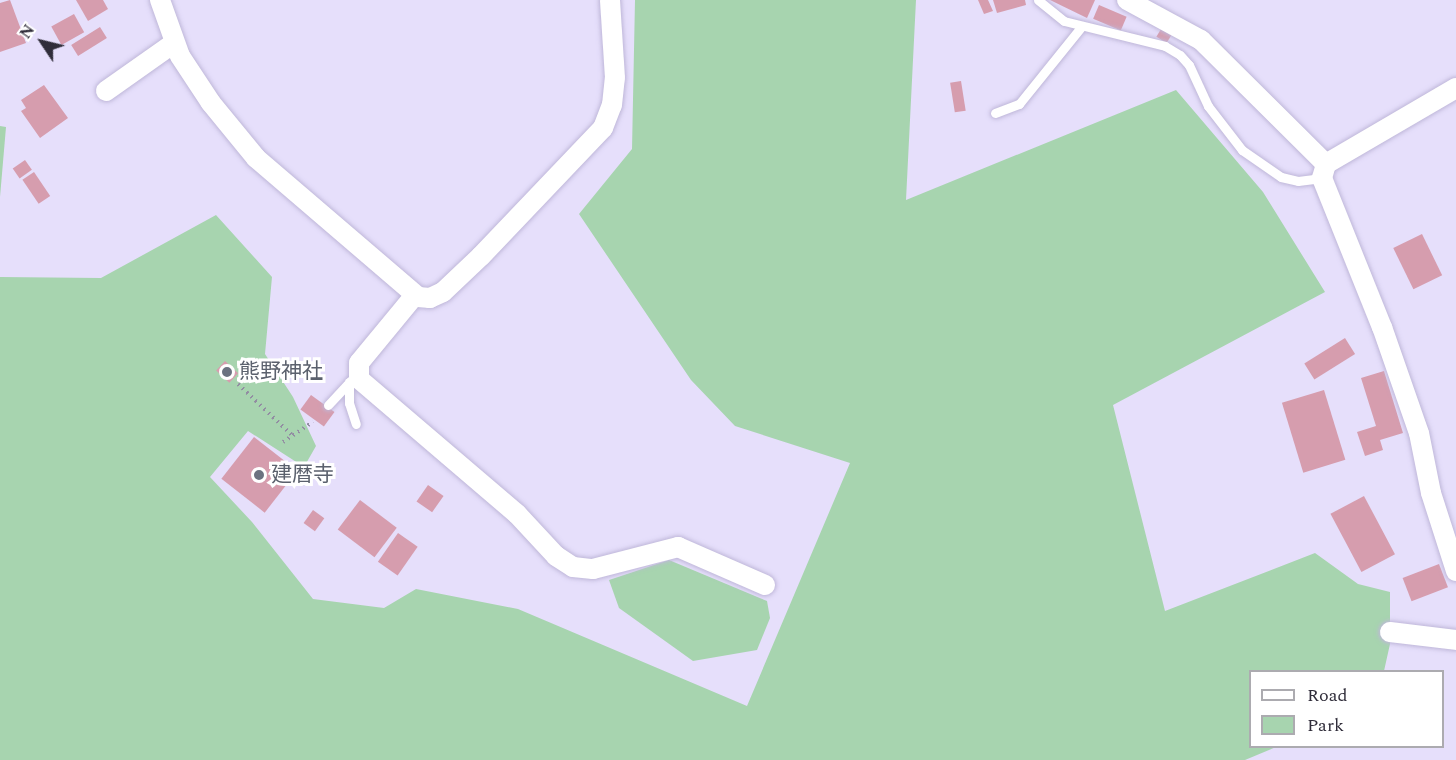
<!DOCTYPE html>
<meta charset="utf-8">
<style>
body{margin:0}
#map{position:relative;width:1456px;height:760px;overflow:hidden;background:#e6dffb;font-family:Spectral,"Noto Sans JP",serif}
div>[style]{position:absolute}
.green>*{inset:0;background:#a7d4af}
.building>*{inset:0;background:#d69dae;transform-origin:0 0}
.path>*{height:4px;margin-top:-2px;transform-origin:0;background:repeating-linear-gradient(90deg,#928da2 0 1.5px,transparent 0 6px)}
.roads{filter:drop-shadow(0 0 2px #bfb7d9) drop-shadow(0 0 2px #bfb7d9)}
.lane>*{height:9px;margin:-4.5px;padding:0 4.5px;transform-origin:4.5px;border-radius:4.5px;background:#fff}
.street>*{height:20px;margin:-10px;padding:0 10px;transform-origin:10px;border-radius:10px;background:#fff}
.dots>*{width:16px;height:16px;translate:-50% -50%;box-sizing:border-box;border:3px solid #fff;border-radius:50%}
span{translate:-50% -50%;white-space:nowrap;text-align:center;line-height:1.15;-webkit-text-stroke:6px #fff;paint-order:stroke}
.worship-label{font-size:21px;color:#5b616d}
.left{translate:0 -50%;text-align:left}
.legend{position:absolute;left:1249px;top:670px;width:195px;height:78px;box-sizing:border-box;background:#fff;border:2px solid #acabb0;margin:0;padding:8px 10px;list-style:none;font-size:18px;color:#302d3a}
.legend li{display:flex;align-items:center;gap:12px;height:30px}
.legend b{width:30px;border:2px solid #acabb0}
.north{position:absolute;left:12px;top:12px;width:60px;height:60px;-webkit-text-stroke:4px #fff;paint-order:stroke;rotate:305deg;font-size:16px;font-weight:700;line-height:24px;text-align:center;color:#302d3a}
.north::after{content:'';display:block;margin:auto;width:21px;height:27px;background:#302d3a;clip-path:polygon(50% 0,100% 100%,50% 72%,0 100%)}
</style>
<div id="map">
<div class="green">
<i style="clip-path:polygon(635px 0,916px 0,906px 200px,1176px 90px,1263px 192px,1325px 292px,1113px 405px,1165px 611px,1315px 553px,1358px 584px,1390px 592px,1390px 644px,1384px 671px,1250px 672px,1250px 746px,1276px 747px,1245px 760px,0 760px,0 277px,101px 278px,216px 215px,272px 277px,265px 354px,293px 397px,316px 446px,304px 467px,248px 431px,210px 477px,252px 522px,313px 599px,384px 608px,416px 589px,518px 609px,747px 706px,850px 463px,735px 426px,691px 380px,579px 214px,632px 149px)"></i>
<i style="clip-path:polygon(0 126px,6px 127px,0 197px)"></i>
<i style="clip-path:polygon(669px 560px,767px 601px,770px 618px,757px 650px,693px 661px,619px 608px,609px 580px)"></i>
</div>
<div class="building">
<i style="clip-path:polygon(10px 0,26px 43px,0 52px,0 3px)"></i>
<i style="clip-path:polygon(76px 0,103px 0,108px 9px,88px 21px)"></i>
<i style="clip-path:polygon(978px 0,988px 0,993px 11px,984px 14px)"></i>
<i style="clip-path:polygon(993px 0,1025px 0,1026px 5px,997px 13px)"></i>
<i style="clip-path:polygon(1050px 0,1095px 0,1087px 18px)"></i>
<i style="left:1099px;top:5px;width:30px;height:15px;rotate:23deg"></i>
<i style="left:74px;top:14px;width:21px;height:26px;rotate:61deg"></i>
<i style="left:100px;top:27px;width:13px;height:34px;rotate:58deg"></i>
<i style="left:1161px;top:29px;width:12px;height:9px;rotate:31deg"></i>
<i style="left:961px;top:81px;width:30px;height:11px;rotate:81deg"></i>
<i style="clip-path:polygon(44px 85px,68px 118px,40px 138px,21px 111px,26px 108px,21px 100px)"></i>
<i style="left:25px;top:160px;width:12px;height:15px;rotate:55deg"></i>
<i style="left:34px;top:172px;width:29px;height:14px;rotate:56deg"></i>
<i style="left:1422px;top:234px;width:46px;height:32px;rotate:64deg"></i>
<i style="left:1345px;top:338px;width:19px;height:48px;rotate:58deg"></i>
<i style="left:225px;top:361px;width:18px;height:13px;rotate:43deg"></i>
<i style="clip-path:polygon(1384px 371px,1403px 433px,1380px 440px,1383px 450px,1365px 456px,1357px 432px,1376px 426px,1361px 378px)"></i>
<i style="left:1324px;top:390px;width:73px;height:44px;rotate:73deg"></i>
<i style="left:311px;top:395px;width:29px;height:18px;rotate:36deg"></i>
<i style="left:254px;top:437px;width:55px;height:53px;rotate:38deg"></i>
<i style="left:428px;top:485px;width:19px;height:20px;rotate:35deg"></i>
<i style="left:1364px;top:496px;width:66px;height:38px;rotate:62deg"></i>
<i style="left:360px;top:500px;width:46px;height:37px;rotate:37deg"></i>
<i style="left:313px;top:510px;width:14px;height:16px;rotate:36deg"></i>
<i style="left:398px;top:533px;width:24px;height:35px;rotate:35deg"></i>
<i style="left:1439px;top:564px;width:25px;height:39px;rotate:69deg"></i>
</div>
<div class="path">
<i style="left:238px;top:384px;width:76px;rotate:43.4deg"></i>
<i style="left:283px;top:442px;width:36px;rotate:-34deg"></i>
</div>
<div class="roads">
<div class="lane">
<i style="left:1038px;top:0;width:33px;rotate:39deg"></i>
<i style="left:1064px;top:21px;width:104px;rotate:13.9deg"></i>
<i style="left:1165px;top:46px;width:17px;rotate:31deg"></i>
<i style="left:1180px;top:55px;width:13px;rotate:48deg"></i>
<i style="left:1189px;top:65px;width:45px;rotate:65.1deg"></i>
<i style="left:1208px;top:106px;width:56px;rotate:52.3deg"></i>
<i style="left:1242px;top:150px;width:47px;rotate:34.7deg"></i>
<i style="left:1281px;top:177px;width:17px;rotate:13deg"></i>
<i style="left:1298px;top:181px;width:24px;rotate:-7deg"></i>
<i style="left:995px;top:113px;width:26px;rotate:-21deg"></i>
<i style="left:1019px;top:104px;width:100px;rotate:-51.1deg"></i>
<i style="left:349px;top:382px;width:21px;rotate:90deg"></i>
<i style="left:349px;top:403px;width:22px;rotate:72deg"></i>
<i style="left:328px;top:405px;width:34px;rotate:-47deg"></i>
</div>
<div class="street">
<i style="left:160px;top:0;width:59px;rotate:70.3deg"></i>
<i style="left:180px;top:56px;width:56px;rotate:56.6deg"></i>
<i style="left:211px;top:103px;width:71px;rotate:50.7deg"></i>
<i style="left:256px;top:158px;width:213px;rotate:40.6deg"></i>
<i style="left:418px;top:297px;width:12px;rotate:5deg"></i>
<i style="left:430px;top:298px;width:14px;rotate:-25deg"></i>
<i style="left:443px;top:292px;width:52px;rotate:-43.5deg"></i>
<i style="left:481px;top:256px;width:177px;rotate:-46.4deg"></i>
<i style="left:603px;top:128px;width:25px;rotate:-69deg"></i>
<i style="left:612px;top:105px;width:27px;rotate:-84deg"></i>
<i style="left:615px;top:78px;width:78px;rotate:-93.7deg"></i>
<i style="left:1127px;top:0;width:84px;rotate:28.4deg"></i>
<i style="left:1201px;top:40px;width:176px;rotate:44.8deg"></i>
<i style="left:1456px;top:88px;width:151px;rotate:149.7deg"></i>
<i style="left:1326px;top:164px;width:15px;rotate:106deg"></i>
<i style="left:1322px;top:178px;width:161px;rotate:68.1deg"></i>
<i style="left:1382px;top:327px;width:112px;rotate:70.8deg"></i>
<i style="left:1419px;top:433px;width:61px;rotate:78.7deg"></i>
<i style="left:1431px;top:493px;width:82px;rotate:72.2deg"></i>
<i style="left:106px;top:91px;width:83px;rotate:-35.2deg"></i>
<i style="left:415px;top:295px;width:88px;rotate:129.5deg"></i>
<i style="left:359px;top:363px;width:16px;rotate:90deg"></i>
<i style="left:359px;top:379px;width:208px;rotate:40.5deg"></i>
<i style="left:517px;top:514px;width:57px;rotate:47.1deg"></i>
<i style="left:556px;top:556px;width:20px;rotate:33deg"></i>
<i style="left:573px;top:567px;width:20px;rotate:6deg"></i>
<i style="left:593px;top:569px;width:88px;rotate:-14.5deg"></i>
<i style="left:678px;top:547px;width:95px;rotate:23.6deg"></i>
<i style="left:1390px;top:632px;width:66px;rotate:6.9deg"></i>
</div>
</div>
<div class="dots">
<i style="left:227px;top:372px;background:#6b7280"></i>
<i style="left:259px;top:475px;background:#6b7280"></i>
</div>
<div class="worship-label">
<span class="left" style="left:239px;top:372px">熊野神社</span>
<span class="left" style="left:271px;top:475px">建暦寺</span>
</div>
<ul class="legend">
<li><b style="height:8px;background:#fff"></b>Road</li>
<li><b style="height:16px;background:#a7d4af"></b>Park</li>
</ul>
<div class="north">N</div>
</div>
